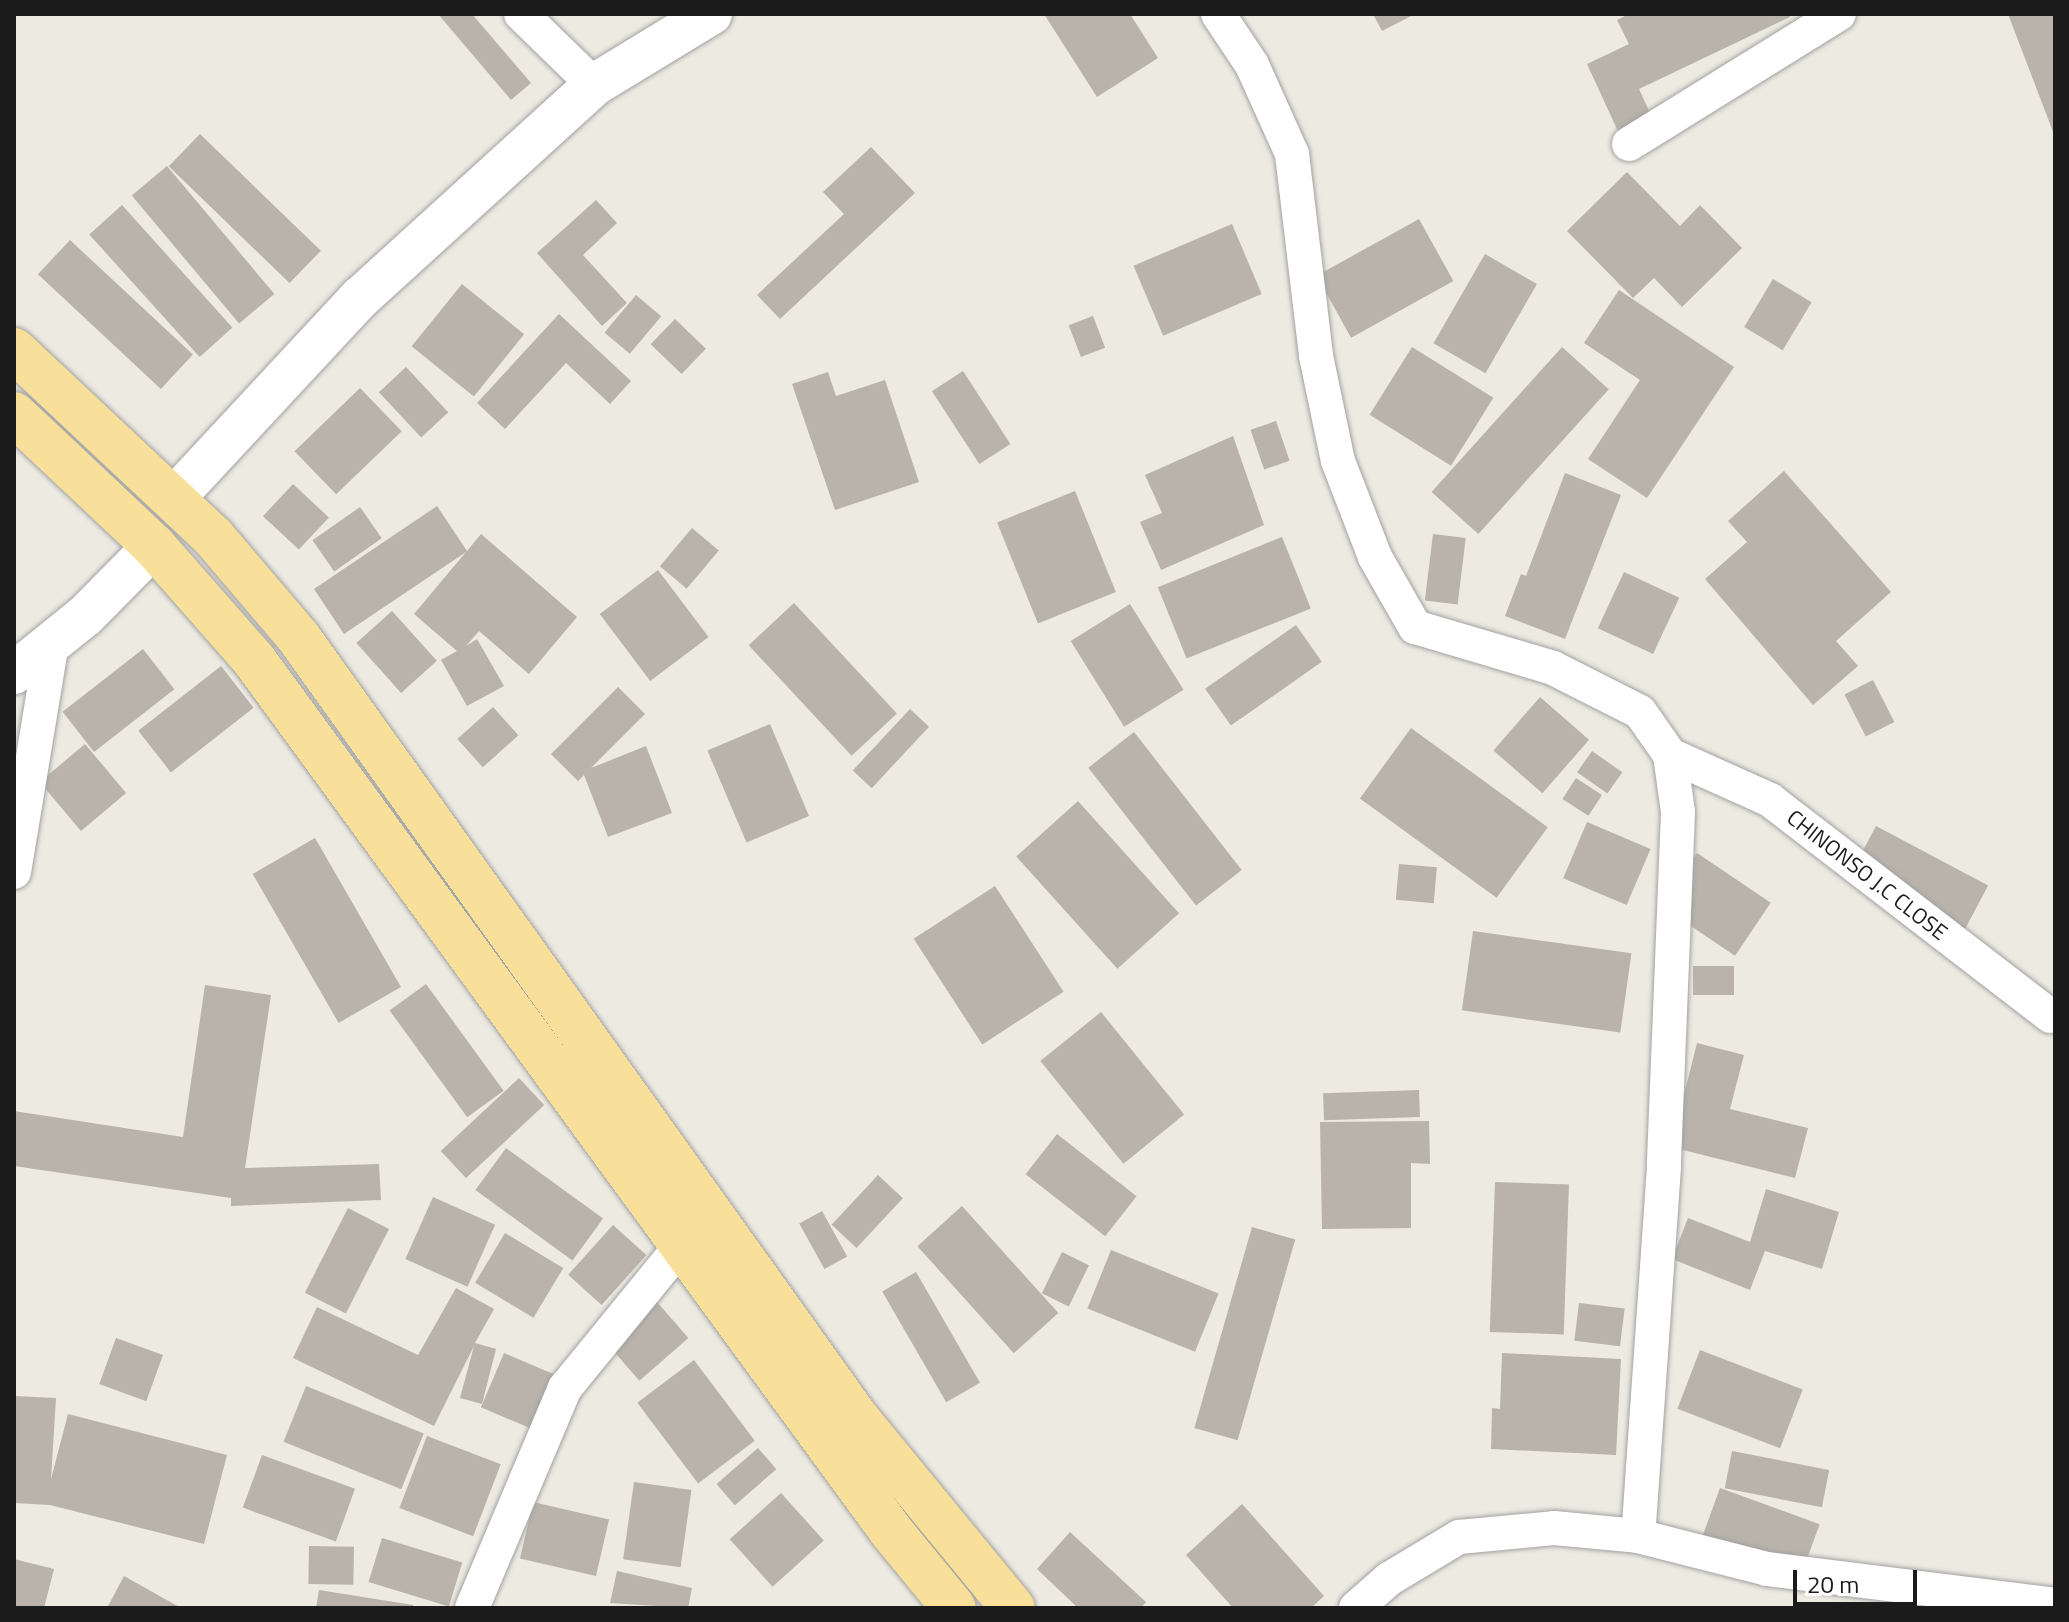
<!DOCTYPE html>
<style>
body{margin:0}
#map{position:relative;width:2069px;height:1622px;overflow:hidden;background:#eceae1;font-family:"Titillium Web",sans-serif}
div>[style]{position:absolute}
.building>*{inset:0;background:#b9b3ab;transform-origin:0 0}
.roads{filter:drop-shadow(0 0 2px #a2a2a2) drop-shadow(0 0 2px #a2a2a2)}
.minor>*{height:34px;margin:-17px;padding:0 17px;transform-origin:17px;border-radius:17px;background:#fff}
.tertiary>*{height:42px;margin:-21px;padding:0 21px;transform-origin:21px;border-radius:21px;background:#fff}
.primary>*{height:44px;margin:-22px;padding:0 22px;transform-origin:22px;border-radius:22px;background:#f8df9a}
span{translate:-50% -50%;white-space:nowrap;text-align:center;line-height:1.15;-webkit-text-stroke:8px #fff;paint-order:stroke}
.street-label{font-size:22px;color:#1b1b1b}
.frame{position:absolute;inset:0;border:16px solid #1b1b1b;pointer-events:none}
.scale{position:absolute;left:1793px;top:1570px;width:124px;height:36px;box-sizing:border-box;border:4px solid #1b1b1b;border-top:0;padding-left:10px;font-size:24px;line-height:28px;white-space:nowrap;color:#1b1b1b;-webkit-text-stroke:6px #fff;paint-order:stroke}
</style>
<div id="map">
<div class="building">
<i style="clip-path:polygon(438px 14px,472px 14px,531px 83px,511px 100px)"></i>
<i style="clip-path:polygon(1044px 14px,1130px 14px,1158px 58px,1097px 97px)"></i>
<i style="clip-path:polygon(1373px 14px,1415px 14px,1382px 31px)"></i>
<i style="clip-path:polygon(1629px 14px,1789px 14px,1790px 17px,1639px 89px,1655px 124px,1622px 140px,1587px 64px,1629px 44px,1617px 20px)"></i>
<i style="clip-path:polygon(2008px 14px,2055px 14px,2055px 137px)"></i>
<i style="left:200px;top:134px;width:168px;height:45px;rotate:44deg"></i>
<i style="clip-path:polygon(871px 147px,915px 193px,780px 319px,757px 295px,844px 214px,823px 192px)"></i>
<i style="left:167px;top:166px;width:167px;height:46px;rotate:50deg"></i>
<i style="clip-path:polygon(1627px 172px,1680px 226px,1700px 205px,1742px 248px,1682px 307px,1654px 278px,1633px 298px,1567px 231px)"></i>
<i style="clip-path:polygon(596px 200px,617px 223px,583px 255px,627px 303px,602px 326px,537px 253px)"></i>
<i style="left:122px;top:205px;width:165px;height:44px;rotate:48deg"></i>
<i style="left:1419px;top:219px;width:71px;height:117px;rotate:61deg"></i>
<i style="left:1232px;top:224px;width:76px;height:107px;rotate:67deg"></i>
<i style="left:70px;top:240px;width:168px;height:47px;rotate:43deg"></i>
<i style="left:1485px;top:254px;width:60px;height:103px;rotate:30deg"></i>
<i style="left:1773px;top:279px;width:45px;height:56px;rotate:31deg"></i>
<i style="left:462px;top:284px;width:80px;height:80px;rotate:39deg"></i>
<i style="clip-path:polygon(1619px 290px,1734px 367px,1647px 498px,1588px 459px,1640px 380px,1584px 343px)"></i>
<i style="left:636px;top:295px;width:33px;height:49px;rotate:40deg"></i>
<i style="clip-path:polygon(559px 314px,631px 381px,610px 404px,566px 363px,505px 429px,477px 403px)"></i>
<i style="left:1093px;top:316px;width:34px;height:26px;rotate:69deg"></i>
<i style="left:675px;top:319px;width:43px;height:35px;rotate:44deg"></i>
<i style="left:1412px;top:347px;width:96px;height:80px;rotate:32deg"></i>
<i style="left:1562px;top:347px;width:63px;height:195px;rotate:42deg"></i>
<i style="left:406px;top:367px;width:62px;height:37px;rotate:47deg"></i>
<i style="left:963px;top:371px;width:87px;height:37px;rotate:57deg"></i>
<i style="clip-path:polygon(828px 372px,836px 396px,885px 380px,919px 482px,835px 510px,792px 384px)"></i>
<i style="left:360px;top:388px;width:60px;height:91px;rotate:46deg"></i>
<i style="left:1276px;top:421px;width:42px;height:27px;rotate:71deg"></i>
<i style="clip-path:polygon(1233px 436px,1264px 525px,1161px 570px,1140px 522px,1162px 513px,1145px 475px)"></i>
<i style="clip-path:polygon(1784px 471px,1891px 592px,1836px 641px,1858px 666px,1813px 705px,1705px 579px,1747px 542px,1728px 521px)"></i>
<i style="clip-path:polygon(1565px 473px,1621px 495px,1565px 639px,1505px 616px,1521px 574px,1526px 576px)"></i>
<i style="left:293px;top:484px;width:49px;height:44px;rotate:43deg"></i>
<i style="left:1075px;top:491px;width:109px;height:84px;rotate:68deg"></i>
<i style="clip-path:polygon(437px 506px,467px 551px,481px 534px,577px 617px,529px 674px,479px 631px,466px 646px,477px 639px,504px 686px,467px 706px,441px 660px,457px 651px,414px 614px,466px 552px,344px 634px,314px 589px)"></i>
<i style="left:360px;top:507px;width:38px;height:58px;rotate:55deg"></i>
<i style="left:692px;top:528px;width:35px;height:50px;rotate:40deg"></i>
<i style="left:1433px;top:534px;width:33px;height:67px;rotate:7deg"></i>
<i style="left:1282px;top:537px;width:77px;height:134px;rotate:68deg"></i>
<i style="left:658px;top:570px;width:84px;height:73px;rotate:53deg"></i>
<i style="left:1624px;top:572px;width:61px;height:62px;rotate:25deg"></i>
<i style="left:794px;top:603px;width:151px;height:62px;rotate:47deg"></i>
<i style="left:1130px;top:604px;width:101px;height:70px;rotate:58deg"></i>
<i style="left:392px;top:611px;width:67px;height:48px;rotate:48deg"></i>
<i style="left:1296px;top:625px;width:45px;height:111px;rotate:55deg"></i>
<i style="left:143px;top:649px;width:51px;height:102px;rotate:52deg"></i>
<i style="left:221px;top:666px;width:53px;height:105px;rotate:52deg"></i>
<i style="left:1873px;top:680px;width:47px;height:32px;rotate:63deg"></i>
<i style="clip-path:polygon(618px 687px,645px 714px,591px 768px,646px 746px,672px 813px,608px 837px,584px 775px,578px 781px,551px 754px)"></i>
<i style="left:1540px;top:697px;width:65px;height:71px;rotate:41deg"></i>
<i style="left:493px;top:707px;width:38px;height:48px;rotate:48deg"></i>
<i style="left:910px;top:709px;width:26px;height:84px;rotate:43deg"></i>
<i style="left:770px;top:724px;width:100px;height:68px;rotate:67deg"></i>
<i style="left:1411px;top:728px;width:169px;height:87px;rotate:36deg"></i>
<i style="left:1134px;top:732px;width:175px;height:58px;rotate:52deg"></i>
<i style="left:85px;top:744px;width:64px;height:59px;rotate:50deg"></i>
<i style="left:1592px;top:751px;width:37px;height:26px;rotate:35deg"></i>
<i style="left:1576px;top:778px;width:31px;height:25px;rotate:33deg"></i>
<i style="left:1078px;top:801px;width:151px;height:83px;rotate:48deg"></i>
<i style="left:1587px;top:822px;width:69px;height:61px;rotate:23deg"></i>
<i style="left:1876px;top:826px;width:127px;height:50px;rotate:28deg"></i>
<i style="left:315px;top:838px;width:172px;height:72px;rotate:60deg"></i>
<i style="left:1697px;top:853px;width:89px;height:64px;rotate:34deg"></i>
<i style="left:1399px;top:864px;width:38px;height:36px;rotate:5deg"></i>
<i style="left:995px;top:886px;width:126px;height:97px;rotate:57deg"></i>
<i style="left:1473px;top:931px;width:160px;height:80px;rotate:8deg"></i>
<i style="left:1693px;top:966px;width:41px;height:29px"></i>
<i style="left:426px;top:984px;width:132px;height:45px;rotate:54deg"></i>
<i style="clip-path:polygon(205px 985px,271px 995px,245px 1168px,379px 1164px,381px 1200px,231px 1206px,231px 1198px,14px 1166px,14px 1111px,183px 1137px)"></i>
<i style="left:1101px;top:1012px;width:132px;height:78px;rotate:51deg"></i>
<i style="clip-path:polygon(1697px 1043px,1744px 1055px,1730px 1109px,1808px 1128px,1795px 1178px,1671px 1147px)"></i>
<i style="left:519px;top:1078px;width:37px;height:107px;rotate:47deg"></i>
<i style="left:1419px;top:1090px;width:27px;height:96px;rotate:88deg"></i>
<i style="clip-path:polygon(1429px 1121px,1430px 1164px,1411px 1163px,1411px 1228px,1322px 1229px,1320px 1122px)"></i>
<i style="left:1057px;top:1134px;width:101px;height:51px;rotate:38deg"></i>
<i style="left:506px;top:1148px;width:120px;height:52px;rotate:36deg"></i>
<i style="left:878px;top:1175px;width:34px;height:68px;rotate:43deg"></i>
<i style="left:1495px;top:1182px;width:74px;height:150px;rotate:2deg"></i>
<i style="clip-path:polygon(1766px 1189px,1839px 1212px,1822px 1269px,1765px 1251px,1750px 1290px,1672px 1259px,1688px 1218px,1750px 1242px)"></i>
<i style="left:433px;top:1197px;width:68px;height:68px;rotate:24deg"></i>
<i style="left:962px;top:1206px;width:144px;height:60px;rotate:48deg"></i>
<i style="left:348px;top:1208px;width:46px;height:95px;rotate:27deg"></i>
<i style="left:822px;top:1211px;width:52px;height:26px;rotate:61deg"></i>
<i style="left:613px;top:1225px;width:45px;height:67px;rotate:42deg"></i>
<i style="left:1252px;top:1227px;width:45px;height:209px;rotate:16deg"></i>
<i style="left:505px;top:1233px;width:68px;height:58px;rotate:31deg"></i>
<i style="left:1111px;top:1250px;width:116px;height:63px;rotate:22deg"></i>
<i style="left:1062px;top:1252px;width:30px;height:46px;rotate:26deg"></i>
<i style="left:916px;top:1272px;width:128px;height:39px;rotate:60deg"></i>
<i style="clip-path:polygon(456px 1288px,494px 1309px,475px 1343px,496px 1349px,482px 1404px,460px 1398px,474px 1346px,434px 1426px,293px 1358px,317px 1307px,418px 1355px)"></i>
<i style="left:651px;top:1295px;width:57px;height:65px;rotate:49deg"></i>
<i style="left:1579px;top:1303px;width:46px;height:38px;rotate:7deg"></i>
<i style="left:116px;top:1338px;width:50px;height:49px;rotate:20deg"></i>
<i style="left:1700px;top:1350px;width:110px;height:63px;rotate:21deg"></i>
<i style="left:504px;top:1353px;width:58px;height:59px;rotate:23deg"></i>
<i style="clip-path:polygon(1502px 1353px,1621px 1359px,1616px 1455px,1491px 1449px,1492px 1408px,1500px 1409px)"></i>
<i style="left:694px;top:1360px;width:101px;height:71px;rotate:53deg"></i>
<i style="left:306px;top:1386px;width:127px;height:60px;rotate:22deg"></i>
<i style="clip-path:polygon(14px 1396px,56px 1398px,51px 1479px,68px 1414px,227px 1455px,204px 1544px,50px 1505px,14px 1503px)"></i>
<i style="left:427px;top:1436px;width:79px;height:77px;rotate:21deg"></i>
<i style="left:758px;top:1448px;width:28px;height:55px;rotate:49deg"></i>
<i style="left:1732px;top:1451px;width:99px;height:38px;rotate:11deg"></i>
<i style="left:262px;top:1455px;width:99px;height:56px;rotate:20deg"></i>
<i style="left:634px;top:1482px;width:58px;height:78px;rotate:8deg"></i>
<i style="left:1720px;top:1488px;width:106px;height:59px;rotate:20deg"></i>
<i style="left:781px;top:1493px;width:64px;height:69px;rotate:48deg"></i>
<i style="left:533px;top:1502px;width:78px;height:58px;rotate:13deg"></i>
<i style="clip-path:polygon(1242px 1504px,1324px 1596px,1311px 1608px,1233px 1608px,1186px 1555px)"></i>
<i style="clip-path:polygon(1070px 1532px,1146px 1602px,1141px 1608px,1078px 1608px,1037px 1569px)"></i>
<i style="left:382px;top:1538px;width:84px;height:46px;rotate:17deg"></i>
<i style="left:309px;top:1546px;width:45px;height:38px;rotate:1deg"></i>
<i style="clip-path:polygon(14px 1559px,54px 1569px,44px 1608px,14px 1608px)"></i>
<i style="clip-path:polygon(617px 1571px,692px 1588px,688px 1608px,610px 1603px)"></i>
<i style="clip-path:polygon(124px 1576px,181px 1608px,107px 1608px)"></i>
<i style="clip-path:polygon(319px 1590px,413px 1605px,413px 1608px,316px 1608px)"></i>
</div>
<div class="roads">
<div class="minor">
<i style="left:521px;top:14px;width:102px;rotate:44.2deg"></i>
<i style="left:1218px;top:14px;width:61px;rotate:56.3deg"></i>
<i style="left:1252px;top:65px;width:98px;rotate:65.8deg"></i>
<i style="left:1292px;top:154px;width:203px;rotate:83.2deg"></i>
<i style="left:1316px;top:356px;width:107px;rotate:78.2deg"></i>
<i style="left:1338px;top:461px;width:103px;rotate:68.9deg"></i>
<i style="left:1375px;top:557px;width:81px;rotate:60.3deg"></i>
<i style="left:1415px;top:627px;width:144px;rotate:16.5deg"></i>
<i style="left:1553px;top:668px;width:97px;rotate:26.8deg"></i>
<i style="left:1640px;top:712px;width:52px;rotate:55.1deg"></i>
<i style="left:1670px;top:755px;width:58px;rotate:82deg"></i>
<i style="left:1678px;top:812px;width:355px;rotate:92.3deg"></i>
<i style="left:1664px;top:1167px;width:370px;rotate:94deg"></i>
<i style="left:1629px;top:144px;width:247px;rotate:-31.8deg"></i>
<i style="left:1670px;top:755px;width:110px;rotate:24.2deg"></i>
<i style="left:1770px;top:800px;width:354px;rotate:37.6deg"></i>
<i style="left:14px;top:872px;width:233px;rotate:-80.6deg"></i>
<i style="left:472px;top:1608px;width:239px;rotate:-67.1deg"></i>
<i style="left:565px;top:1388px;width:183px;rotate:-50.8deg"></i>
<i style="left:1356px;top:1608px;width:44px;rotate:-41.3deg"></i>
<i style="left:1389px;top:1579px;width:82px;rotate:-31deg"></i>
<i style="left:1459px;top:1537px;width:95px;rotate:-5.4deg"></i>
<i style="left:1554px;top:1528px;width:84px;rotate:5.4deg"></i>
<i style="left:1638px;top:1536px;width:133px;rotate:14.3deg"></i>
<i style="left:1767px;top:1569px;width:290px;rotate:7.1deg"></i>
</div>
<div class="tertiary">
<i style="left:173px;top:499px;width:275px;rotate:-47.1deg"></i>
<i style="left:360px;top:298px;width:316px;rotate:-42.3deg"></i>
<i style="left:594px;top:85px;width:137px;rotate:-31.3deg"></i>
<i style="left:14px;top:673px;width:91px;rotate:-38.8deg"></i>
<i style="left:85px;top:616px;width:98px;rotate:-45.4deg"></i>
</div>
<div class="primary">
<i style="left:14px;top:350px;width:274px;rotate:43.2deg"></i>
<i style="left:214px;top:538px;width:131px;rotate:49.6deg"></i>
<i style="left:299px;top:638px;width:958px;rotate:54.43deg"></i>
<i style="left:856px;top:1417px;width:247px;rotate:50.6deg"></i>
<i style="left:14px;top:414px;width:192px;rotate:43.3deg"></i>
<i style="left:154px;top:546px;width:152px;rotate:48.7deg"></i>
<i style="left:254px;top:660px;width:1079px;rotate:53.82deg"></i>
<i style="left:891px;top:1531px;width:99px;rotate:50.7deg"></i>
</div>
</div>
<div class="street-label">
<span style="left:1867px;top:875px;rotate:38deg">CHINONSO J.C CLOSE</span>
</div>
<div class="frame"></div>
<div class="scale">20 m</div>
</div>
